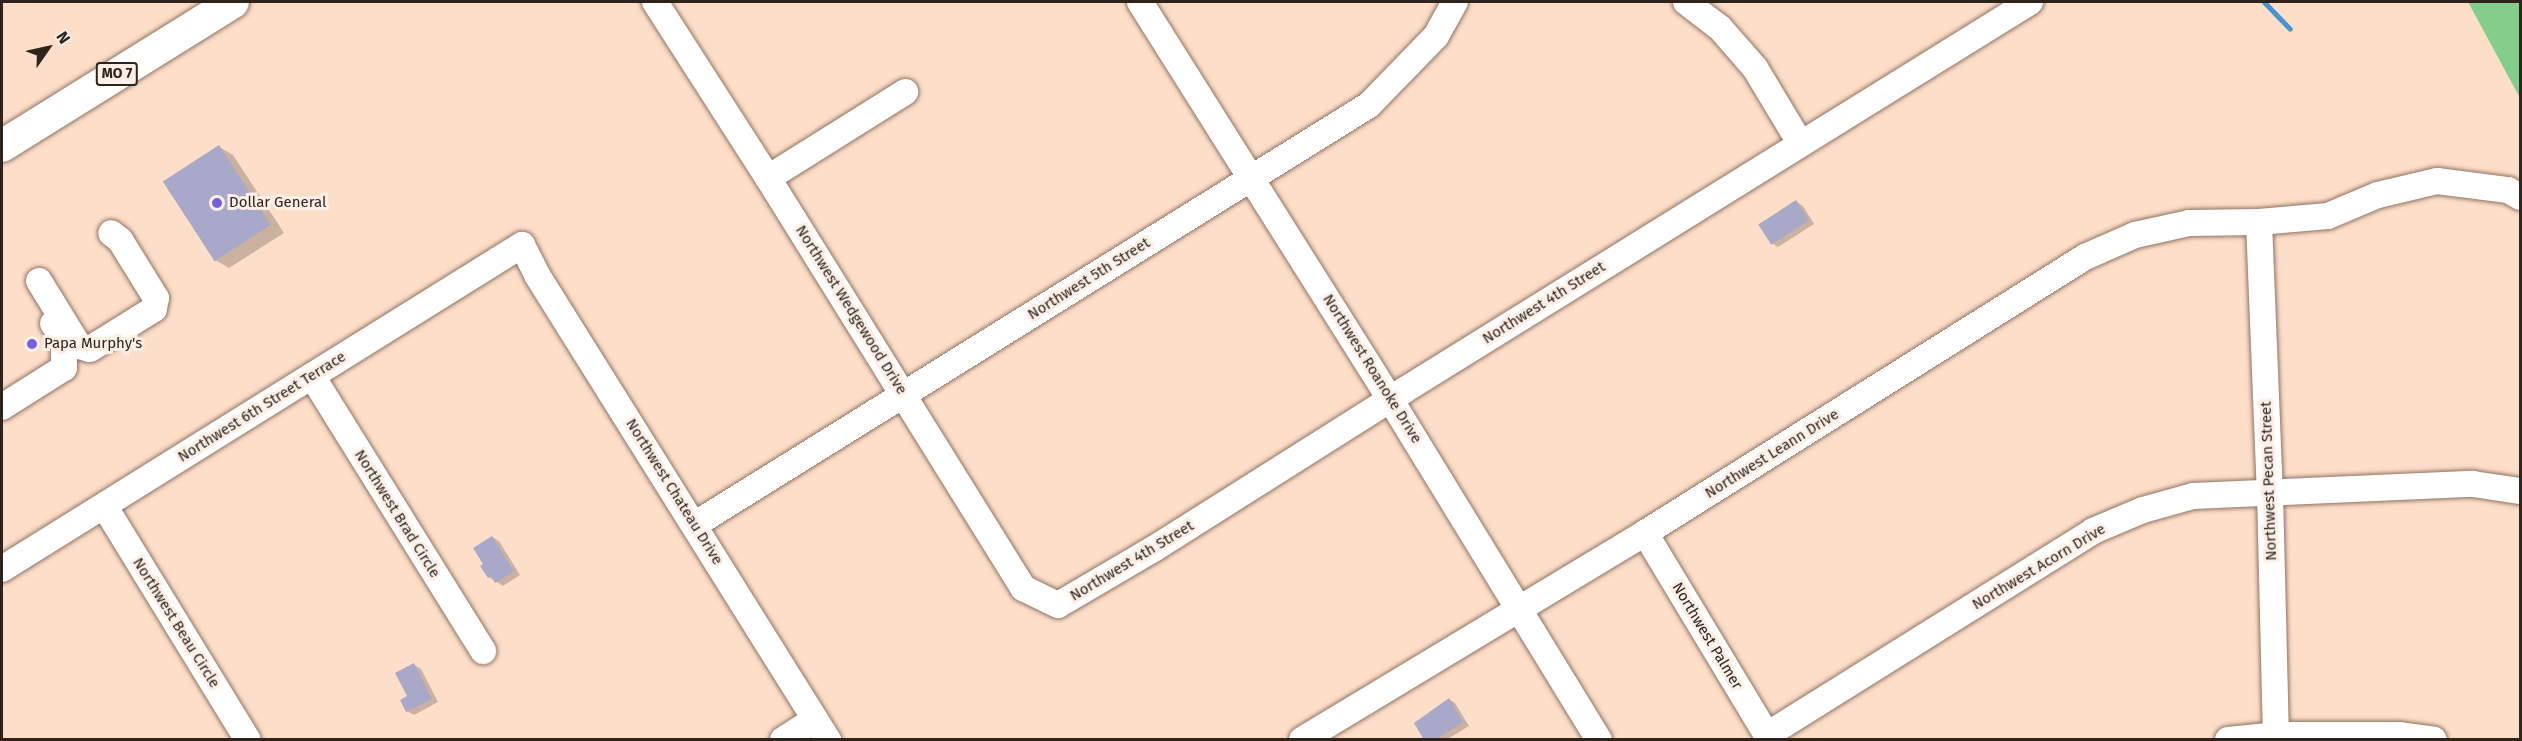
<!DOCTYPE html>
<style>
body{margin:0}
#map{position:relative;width:2522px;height:741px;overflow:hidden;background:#fddec9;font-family:"Fira Sans",sans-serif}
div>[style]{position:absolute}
.green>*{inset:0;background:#84ce8b}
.shadow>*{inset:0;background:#0003}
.stream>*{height:5px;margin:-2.5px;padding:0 2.5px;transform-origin:2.5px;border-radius:2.5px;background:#4396d4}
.building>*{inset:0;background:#a8a9c8;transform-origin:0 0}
.roads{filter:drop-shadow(0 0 2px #8f7361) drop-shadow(0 0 2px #8f7361)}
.minor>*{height:26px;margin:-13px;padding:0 13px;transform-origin:13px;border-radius:13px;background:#fff}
.major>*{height:32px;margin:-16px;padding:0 16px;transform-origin:16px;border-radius:16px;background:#fff}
.dots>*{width:16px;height:16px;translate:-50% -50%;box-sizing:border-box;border:3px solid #fcefe7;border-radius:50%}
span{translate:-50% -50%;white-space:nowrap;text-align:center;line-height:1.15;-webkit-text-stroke:6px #fcefe7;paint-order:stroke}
.shield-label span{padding:2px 4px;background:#fcefe7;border:2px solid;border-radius:4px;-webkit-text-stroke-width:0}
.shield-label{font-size:14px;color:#2f241c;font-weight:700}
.poi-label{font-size:15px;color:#2f241c}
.left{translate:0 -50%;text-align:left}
.street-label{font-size:15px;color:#2f241c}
.frame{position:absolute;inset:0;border:3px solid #2f241c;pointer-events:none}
.north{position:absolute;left:18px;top:18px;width:60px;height:60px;-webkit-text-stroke:4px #fcefe7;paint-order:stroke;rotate:56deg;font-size:16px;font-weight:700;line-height:24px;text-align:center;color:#2f241c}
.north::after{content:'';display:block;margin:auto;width:21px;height:27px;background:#2f241c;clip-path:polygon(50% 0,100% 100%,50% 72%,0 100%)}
</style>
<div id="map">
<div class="green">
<i style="clip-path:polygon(2468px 2px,2520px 2px,2520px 98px)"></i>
</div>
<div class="shadow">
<i style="clip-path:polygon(219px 147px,233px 155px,284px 233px,229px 268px,215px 260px,165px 182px)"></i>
<i style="clip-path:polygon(1796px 202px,1803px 206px,1814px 224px,1778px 247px,1772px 243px)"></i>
<i style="clip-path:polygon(492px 537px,499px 541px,520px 575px,503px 586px,489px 577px)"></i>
<i style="clip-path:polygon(414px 665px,421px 669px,438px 702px,414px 715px,407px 711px)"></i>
<i style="clip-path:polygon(1449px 699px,1455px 703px,1469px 726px,1446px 740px,1426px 740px)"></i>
</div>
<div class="stream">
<i style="left:2264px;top:2px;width:37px;rotate:46deg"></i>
</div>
<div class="building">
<i style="left:219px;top:145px;width:95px;height:67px;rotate:57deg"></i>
<i style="left:1796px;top:200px;width:24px;height:45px;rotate:57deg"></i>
<i style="clip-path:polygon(492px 536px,514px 571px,495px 583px,491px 576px,488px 578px,480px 566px,483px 564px,473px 548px)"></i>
<i style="clip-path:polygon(414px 663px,432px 699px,406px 712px,400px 700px,407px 696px,395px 673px)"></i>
<i style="clip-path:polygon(1449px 698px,1463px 722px,1435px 740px,1424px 740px,1414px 723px)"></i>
</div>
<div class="roads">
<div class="minor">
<i style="left:655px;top:2px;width:209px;rotate:57.3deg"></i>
<i style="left:768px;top:178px;width:483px;rotate:58.1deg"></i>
<i style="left:1023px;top:588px;width:39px;rotate:26deg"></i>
<i style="left:1058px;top:605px;width:113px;rotate:-30.4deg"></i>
<i style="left:1155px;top:548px;width:294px;rotate:-32.3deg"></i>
<i style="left:1403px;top:391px;width:738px;rotate:-31.82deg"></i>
<i style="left:1140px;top:2px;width:469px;rotate:57.8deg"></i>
<i style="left:1390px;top:399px;width:400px;rotate:58.5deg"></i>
<i style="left:1686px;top:2px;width:43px;rotate:37.4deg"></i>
<i style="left:1720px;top:28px;width:53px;rotate:48.8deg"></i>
<i style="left:1755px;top:68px;width:87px;rotate:59deg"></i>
<i style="left:768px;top:178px;width:162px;rotate:-32.1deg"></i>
<i style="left:2259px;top:222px;width:271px;rotate:87.7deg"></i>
<i style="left:2270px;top:493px;width:247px;rotate:88.6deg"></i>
<i style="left:39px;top:281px;width:76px;rotate:58.4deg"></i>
<i style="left:79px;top:346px;width:11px;rotate:15deg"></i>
<i style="left:90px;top:349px;width:75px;rotate:-32deg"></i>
<i style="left:154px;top:309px;width:11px;rotate:-80deg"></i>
<i style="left:156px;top:298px;width:68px;rotate:-121.8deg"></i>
<i style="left:120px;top:240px;width:11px;rotate:-142deg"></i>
<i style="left:312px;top:376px;width:324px;rotate:58.1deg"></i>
<i style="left:2px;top:407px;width:73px;rotate:-32.2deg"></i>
<i style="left:64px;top:368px;width:29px;rotate:-90deg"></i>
<i style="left:64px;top:339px;width:19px;rotate:-125deg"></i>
<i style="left:105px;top:507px;width:273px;rotate:58.5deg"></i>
<i style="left:694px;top:525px;width:795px;rotate:-31.89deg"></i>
<i style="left:1369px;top:105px;width:96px;rotate:-45.8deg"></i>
<i style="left:1436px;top:36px;width:39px;rotate:-61deg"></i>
<i style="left:1645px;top:533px;width:242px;rotate:58.9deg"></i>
<i style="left:2px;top:569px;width:613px;rotate:-31.93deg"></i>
<i style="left:522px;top:245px;width:34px;rotate:63deg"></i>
<i style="left:537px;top:275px;width:549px;rotate:57.96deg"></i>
<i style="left:1767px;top:735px;width:385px;rotate:-32deg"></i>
<i style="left:2093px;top:531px;width:54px;rotate:-22.8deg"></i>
<i style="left:2143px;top:510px;width:52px;rotate:-15.6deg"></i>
<i style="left:2193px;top:496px;width:280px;rotate:-2.5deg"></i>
<i style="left:2473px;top:484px;width:48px;rotate:8.5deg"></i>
<i style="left:783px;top:740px;width:38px;rotate:-33deg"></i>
<i style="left:1302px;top:740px;width:401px;rotate:-31.1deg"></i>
<i style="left:1645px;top:533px;width:519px;rotate:-32.1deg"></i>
<i style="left:2085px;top:257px;width:55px;rotate:-23.7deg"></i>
<i style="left:2135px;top:235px;width:55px;rotate:-12.5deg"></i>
<i style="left:2189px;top:223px;width:70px;rotate:-0.8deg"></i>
<i style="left:2259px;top:222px;width:69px;rotate:-5deg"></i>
<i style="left:2328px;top:216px;width:54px;rotate:-22.8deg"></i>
<i style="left:2378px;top:195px;width:61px;rotate:-13.3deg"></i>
<i style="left:2437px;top:181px;width:72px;rotate:7.2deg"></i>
<i style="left:2508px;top:190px;width:14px;rotate:30deg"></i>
<i style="left:2228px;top:740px;width:48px;rotate:-5.9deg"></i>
<i style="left:2276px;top:735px;width:124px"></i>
<i style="left:2400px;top:735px;width:34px;rotate:8deg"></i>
</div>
<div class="major">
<i style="left:2px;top:146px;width:272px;rotate:-31.9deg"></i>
</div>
</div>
<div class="dots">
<i style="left:217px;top:203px;background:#7460db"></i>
<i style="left:32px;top:344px;background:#7460db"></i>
</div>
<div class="shield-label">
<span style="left:117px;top:74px">MO 7</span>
</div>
<div class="poi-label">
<span class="left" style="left:229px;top:203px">Dollar General</span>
<span class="left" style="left:44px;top:344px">Papa Murphy's</span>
</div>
<div class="street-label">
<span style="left:1089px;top:279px;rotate:-32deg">Northwest 5th Street</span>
<span style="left:1544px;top:303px;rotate:-32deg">Northwest 4th Street</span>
<span style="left:851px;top:310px;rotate:58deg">Northwest Wedgewood Drive</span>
<span style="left:1372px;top:369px;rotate:58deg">Northwest Roanoke Drive</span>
<span style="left:262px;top:407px;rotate:-32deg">Northwest 6th Street Terrace</span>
<span style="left:1772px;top:454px;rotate:-32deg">Northwest Leann Drive</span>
<span style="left:2269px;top:481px;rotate:-92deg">Northwest Pecan Street</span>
<span style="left:674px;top:492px;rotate:58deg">Northwest Chateau Drive</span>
<span style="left:397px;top:514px;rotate:58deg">Northwest Brad Circle</span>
<span style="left:1132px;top:561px;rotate:-31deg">Northwest 4th Street</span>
<span style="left:2039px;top:567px;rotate:-31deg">Northwest Acorn Drive</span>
<span style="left:176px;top:623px;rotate:58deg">Northwest Beau Circle</span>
<span style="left:1707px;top:636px;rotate:59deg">Northwest Palmer</span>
</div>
<div class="frame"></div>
<div class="north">N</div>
</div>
